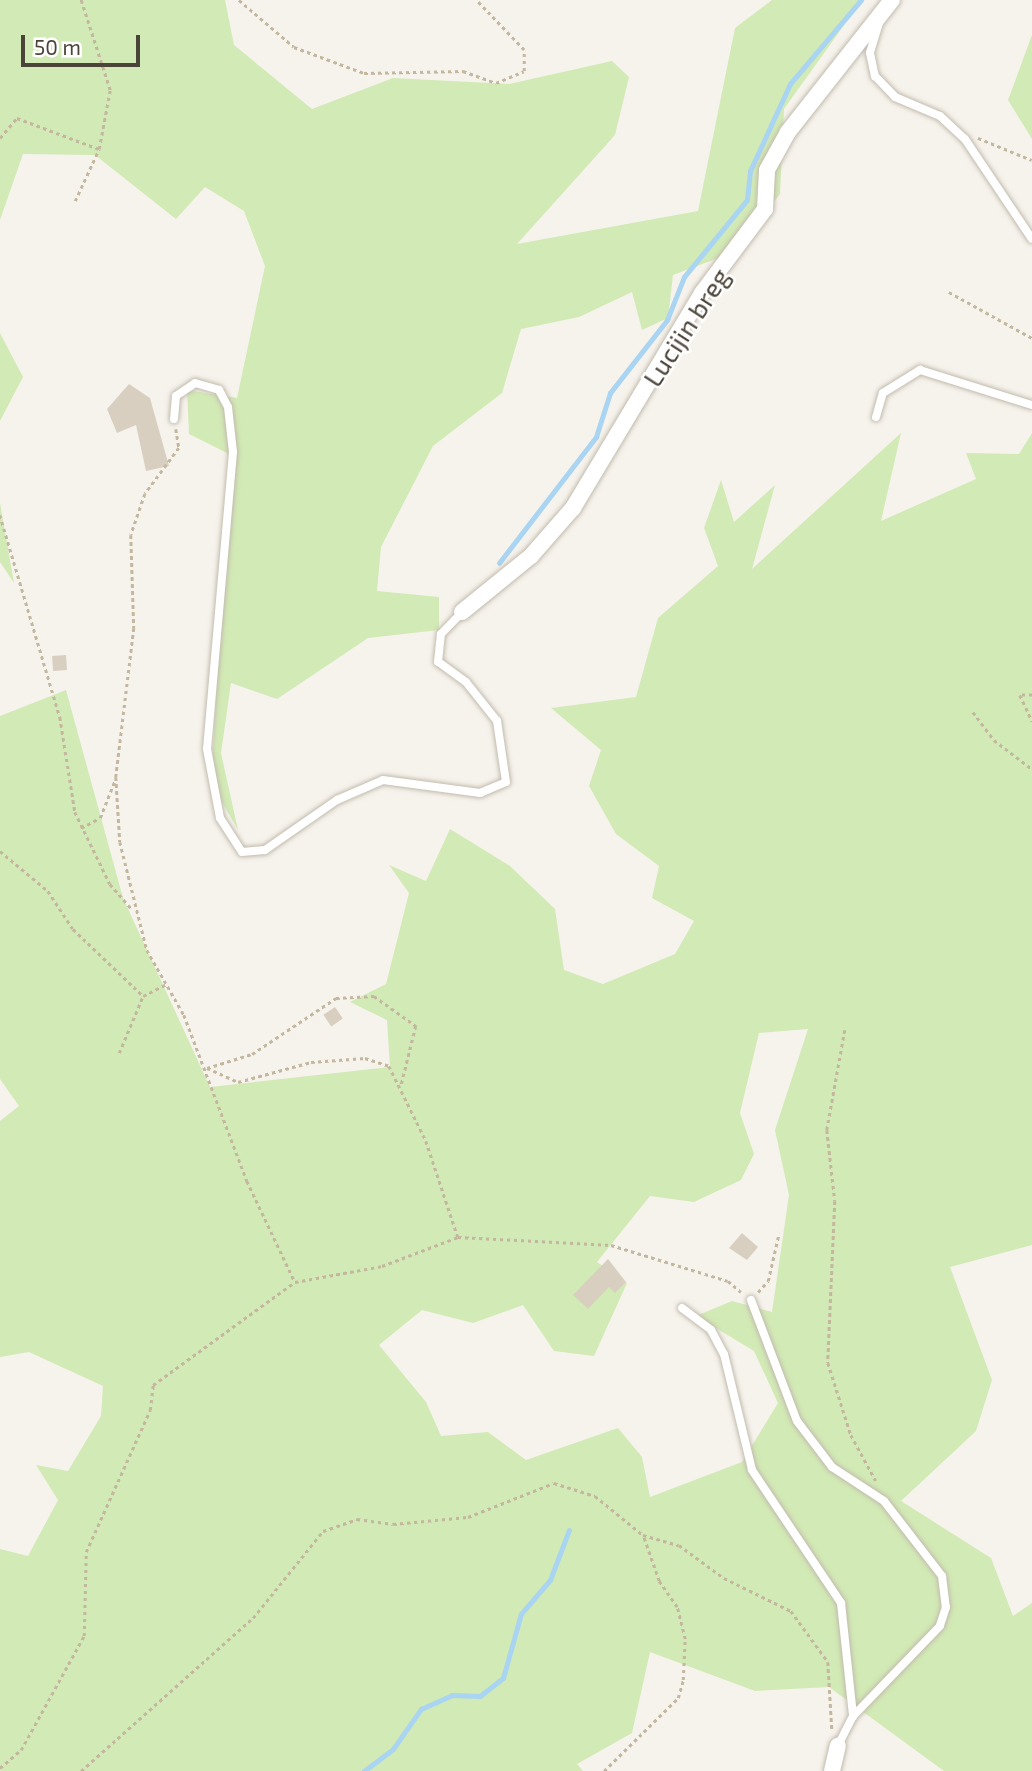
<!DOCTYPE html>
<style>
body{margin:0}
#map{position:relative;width:1032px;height:1771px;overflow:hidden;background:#f6f3ec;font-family:"Exo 2",sans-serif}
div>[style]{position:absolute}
.green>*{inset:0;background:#d2eab5}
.stream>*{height:4.5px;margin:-2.25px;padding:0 2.25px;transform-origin:2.25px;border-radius:2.25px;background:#a9d4f2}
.building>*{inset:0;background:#d8cfc1;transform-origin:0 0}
.path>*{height:2.5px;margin-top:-1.25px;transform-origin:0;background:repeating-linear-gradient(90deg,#c4b79f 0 3.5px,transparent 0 7px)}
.roads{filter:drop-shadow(0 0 2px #c2bbae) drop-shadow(0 0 2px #c2bbae)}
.lane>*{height:8px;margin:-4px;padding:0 4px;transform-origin:4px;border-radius:4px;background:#fff}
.street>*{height:16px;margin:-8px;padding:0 8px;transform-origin:8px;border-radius:8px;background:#fff}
span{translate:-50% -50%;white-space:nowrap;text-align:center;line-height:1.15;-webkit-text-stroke:5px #fff;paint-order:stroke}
.street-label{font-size:26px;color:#4b4439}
.scale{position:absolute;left:21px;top:35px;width:119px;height:32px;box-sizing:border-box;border:4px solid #4b4439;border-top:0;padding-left:9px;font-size:21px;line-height:24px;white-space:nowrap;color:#4b4439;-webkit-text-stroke:5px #fff;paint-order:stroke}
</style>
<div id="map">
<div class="green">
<i style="clip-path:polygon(0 0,225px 0,234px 45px,312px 109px,393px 78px,509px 84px,612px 61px,629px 77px,615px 135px,517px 244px,698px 211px,735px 28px,772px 0,862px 0,784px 109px,780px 194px,732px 253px,673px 275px,668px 318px,642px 330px,632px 292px,579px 317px,521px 329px,502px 393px,433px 446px,381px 547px,377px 591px,439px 597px,439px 630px,368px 638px,277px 699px,231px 683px,221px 753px,238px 830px,211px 783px,231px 455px,189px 434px,187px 390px,237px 398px,265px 266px,244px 211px,205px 187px,176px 219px,95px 155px,23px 154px,0 220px)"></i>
<i style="clip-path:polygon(1032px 35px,1032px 139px,1008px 100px)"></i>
<i style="clip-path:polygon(0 333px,23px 377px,0 421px)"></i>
<i style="clip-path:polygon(evenodd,901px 433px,881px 521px,976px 479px,966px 453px,1019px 454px,1032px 433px,1032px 1245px,950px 1267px,992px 1380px,976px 1431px,901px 1501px,991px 1558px,1013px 1616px,1032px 1603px,1032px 1771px,944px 1771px,829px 1687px,755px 1691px,650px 1652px,632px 1733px,577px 1764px,583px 1771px,0 1771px,0 1549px,28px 1556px,58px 1500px,36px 1465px,68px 1471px,101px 1416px,103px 1386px,29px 1352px,0 1357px,0 1121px,19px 1106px,0 1079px,0 716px,66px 690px,123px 898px,210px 1087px,390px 1067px,387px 1020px,350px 1002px,386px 984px,409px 893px,389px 865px,426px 881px,450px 829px,510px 866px,555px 909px,564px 970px,603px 984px,675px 954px,694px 921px,652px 898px,659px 866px,616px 834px,589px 786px,601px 750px,551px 708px,636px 697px,658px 618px,718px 566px,704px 528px,721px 480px,734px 522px,775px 485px,752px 569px,901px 433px,808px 1029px,775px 1130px,789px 1195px,772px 1312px,732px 1301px,696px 1316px,754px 1351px,778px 1403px,742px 1462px,650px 1497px,642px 1457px,618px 1428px,526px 1460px,488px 1432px,441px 1436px,426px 1402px,379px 1345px,422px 1310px,473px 1323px,523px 1305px,554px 1351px,594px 1356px,627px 1283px,597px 1262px,650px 1196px,694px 1202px,741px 1180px,754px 1154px,740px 1113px,759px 1033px,808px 1029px)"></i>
<i style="clip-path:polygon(0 503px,14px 583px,0 562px)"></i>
</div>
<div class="stream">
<i style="left:499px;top:563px;width:159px;rotate:-52.4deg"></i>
<i style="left:596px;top:437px;width:46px;rotate:-72.3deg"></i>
<i style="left:610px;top:393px;width:93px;rotate:-52deg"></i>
<i style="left:667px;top:320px;width:46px;rotate:-68.4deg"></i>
<i style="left:684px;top:277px;width:99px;rotate:-50.7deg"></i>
<i style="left:747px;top:200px;width:29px;rotate:-84deg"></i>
<i style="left:750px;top:171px;width:96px;rotate:-65.3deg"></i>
<i style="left:790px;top:84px;width:110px;rotate:-49.8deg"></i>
<i style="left:364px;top:1771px;width:36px;rotate:-37deg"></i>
<i style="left:393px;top:1749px;width:49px;rotate:-55deg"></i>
<i style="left:421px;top:1709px;width:34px;rotate:-24deg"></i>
<i style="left:452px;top:1695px;width:28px;rotate:2deg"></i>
<i style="left:480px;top:1696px;width:29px;rotate:-38deg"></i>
<i style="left:503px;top:1678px;width:66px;rotate:-74.3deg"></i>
<i style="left:521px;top:1614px;width:45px;rotate:-49.5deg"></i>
<i style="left:550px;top:1580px;width:53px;rotate:-69.2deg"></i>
</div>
<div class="building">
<i style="clip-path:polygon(129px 384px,150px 398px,169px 466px,146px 471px,136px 425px,117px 433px,107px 409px)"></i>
<i style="left:66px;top:655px;width:15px;height:14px;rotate:86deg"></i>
<i style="left:335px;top:1007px;width:14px;height:14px;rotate:56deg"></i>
<i style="clip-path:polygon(742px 1233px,758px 1247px,747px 1260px,729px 1248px)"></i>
<i style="clip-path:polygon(608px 1259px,626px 1282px,615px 1293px,609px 1287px,588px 1309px,573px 1295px)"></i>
</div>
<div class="path">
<i style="left:239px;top:0;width:72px;rotate:40.5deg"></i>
<i style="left:294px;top:47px;width:75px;rotate:20.4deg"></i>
<i style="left:364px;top:73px;width:99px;rotate:-1.2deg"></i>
<i style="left:463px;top:71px;width:35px;rotate:20deg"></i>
<i style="left:496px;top:83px;width:30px;rotate:-23deg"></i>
<i style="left:524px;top:71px;width:21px;rotate:-90deg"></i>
<i style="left:524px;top:50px;width:69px;rotate:-133.8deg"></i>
<i style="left:0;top:138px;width:26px;rotate:-50deg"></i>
<i style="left:17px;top:118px;width:88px;rotate:20.7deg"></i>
<i style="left:978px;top:138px;width:58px;rotate:22.2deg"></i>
<i style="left:75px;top:201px;width:57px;rotate:-65.2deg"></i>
<i style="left:99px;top:149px;width:60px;rotate:-79.4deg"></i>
<i style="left:110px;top:90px;width:95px;rotate:-107.9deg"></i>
<i style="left:949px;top:292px;width:95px;rotate:29deg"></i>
<i style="left:176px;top:429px;width:19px;rotate:81deg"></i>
<i style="left:179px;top:448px;width:57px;rotate:126.5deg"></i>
<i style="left:145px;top:494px;width:43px;rotate:108.9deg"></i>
<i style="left:131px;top:535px;width:93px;rotate:88.2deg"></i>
<i style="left:134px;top:628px;width:150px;rotate:96.9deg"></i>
<i style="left:116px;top:777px;width:65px;rotate:86.5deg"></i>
<i style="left:120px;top:842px;width:111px;rotate:76deg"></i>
<i style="left:147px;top:950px;width:75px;rotate:60.4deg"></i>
<i style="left:184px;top:1015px;width:178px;rotate:69.2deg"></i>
<i style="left:247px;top:1181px;width:112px;rotate:64.6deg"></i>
<i style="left:295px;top:1282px;width:88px;rotate:-10.4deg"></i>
<i style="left:382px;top:1266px;width:81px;rotate:-20.9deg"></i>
<i style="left:0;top:515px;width:211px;rotate:73.5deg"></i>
<i style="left:60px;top:717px;width:96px;rotate:81deg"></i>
<i style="left:75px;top:812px;width:80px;rotate:64.1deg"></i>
<i style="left:110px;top:884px;width:33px;rotate:49deg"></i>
<i style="left:1032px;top:695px;width:12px;rotate:180deg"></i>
<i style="left:1020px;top:695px;width:29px;rotate:65deg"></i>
<i style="left:973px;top:712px;width:35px;rotate:53deg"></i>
<i style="left:994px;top:740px;width:48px;rotate:37.3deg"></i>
<i style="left:81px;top:828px;width:21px;rotate:-28deg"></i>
<i style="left:100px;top:818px;width:41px;rotate:-68.5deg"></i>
<i style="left:0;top:851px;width:62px;rotate:39.8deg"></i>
<i style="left:48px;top:891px;width:45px;rotate:56.7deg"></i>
<i style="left:73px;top:929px;width:97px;rotate:43.7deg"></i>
<i style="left:143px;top:996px;width:25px;rotate:-27deg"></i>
<i style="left:845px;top:1030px;width:102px;rotate:100.2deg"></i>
<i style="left:827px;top:1130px;width:71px;rotate:83.6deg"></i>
<i style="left:835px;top:1201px;width:162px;rotate:92.5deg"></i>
<i style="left:828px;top:1363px;width:76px;rotate:72.3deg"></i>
<i style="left:851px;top:1435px;width:52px;rotate:61.5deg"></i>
<i style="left:119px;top:1053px;width:62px;rotate:-67.2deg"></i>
<i style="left:207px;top:1068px;width:34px;rotate:24deg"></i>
<i style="left:238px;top:1082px;width:76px;rotate:-15.3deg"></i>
<i style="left:311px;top:1062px;width:54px;rotate:-4.2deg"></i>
<i style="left:365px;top:1058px;width:25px;rotate:18deg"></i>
<i style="left:389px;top:1066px;width:84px;rotate:63.7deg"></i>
<i style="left:426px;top:1141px;width:101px;rotate:71.6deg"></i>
<i style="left:458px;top:1237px;width:153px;rotate:3deg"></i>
<i style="left:611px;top:1245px;width:122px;rotate:17.1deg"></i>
<i style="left:728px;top:1281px;width:17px;rotate:40deg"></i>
<i style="left:207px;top:1068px;width:47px;rotate:-17.3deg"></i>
<i style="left:252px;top:1054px;width:101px;rotate:-33.7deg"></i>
<i style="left:336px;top:998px;width:38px;rotate:-3deg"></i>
<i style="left:374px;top:996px;width:52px;rotate:35.5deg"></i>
<i style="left:416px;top:1026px;width:62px;rotate:104deg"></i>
<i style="left:758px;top:1292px;width:15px;rotate:-48deg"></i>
<i style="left:768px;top:1281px;width:49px;rotate:-77.1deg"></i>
<i style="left:0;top:1768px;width:28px;rotate:-41deg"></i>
<i style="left:21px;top:1750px;width:130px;rotate:-61.1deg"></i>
<i style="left:84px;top:1636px;width:84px;rotate:-88.6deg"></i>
<i style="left:86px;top:1552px;width:156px;rotate:-65.7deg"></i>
<i style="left:150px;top:1410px;width:25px;rotate:-83deg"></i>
<i style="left:153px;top:1385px;width:175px;rotate:-36deg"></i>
<i style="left:81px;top:1771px;width:230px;rotate:-41.7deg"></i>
<i style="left:253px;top:1618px;width:112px;rotate:-51.2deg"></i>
<i style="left:323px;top:1531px;width:36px;rotate:-19deg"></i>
<i style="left:357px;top:1519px;width:36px;rotate:8deg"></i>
<i style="left:393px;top:1524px;width:75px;rotate:-5.3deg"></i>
<i style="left:468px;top:1517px;width:92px;rotate:-21.6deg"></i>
<i style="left:554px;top:1483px;width:43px;rotate:17.6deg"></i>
<i style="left:595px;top:1496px;width:62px;rotate:39.1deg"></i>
<i style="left:643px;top:1535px;width:37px;rotate:16deg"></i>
<i style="left:679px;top:1545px;width:56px;rotate:36.3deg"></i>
<i style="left:724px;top:1578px;width:75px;rotate:26.2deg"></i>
<i style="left:791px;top:1611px;width:63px;rotate:54deg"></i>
<i style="left:828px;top:1662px;width:68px;rotate:86.6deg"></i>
<i style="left:604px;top:1771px;width:104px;rotate:-44.6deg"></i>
<i style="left:678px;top:1698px;width:19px;rotate:-74deg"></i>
<i style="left:683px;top:1680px;width:41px;rotate:-87.2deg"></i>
<i style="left:685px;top:1639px;width:33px;rotate:-104deg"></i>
<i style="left:677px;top:1607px;width:32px;rotate:-125deg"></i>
<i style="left:659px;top:1581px;width:49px;rotate:-109.2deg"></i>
</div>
<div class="roads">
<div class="lane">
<i style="left:879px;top:23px;width:31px;rotate:107deg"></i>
<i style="left:870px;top:53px;width:24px;rotate:78deg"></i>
<i style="left:875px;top:76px;width:29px;rotate:46deg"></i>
<i style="left:895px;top:97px;width:49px;rotate:22.9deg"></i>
<i style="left:940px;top:116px;width:34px;rotate:43deg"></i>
<i style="left:965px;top:139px;width:120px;rotate:56.2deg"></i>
<i style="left:876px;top:417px;width:25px;rotate:-74deg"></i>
<i style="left:883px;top:393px;width:44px;rotate:-31.9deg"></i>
<i style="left:920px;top:370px;width:117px;rotate:17.4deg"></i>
<i style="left:174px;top:419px;width:23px;rotate:-85deg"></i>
<i style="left:176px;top:396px;width:23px;rotate:-34deg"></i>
<i style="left:195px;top:383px;width:25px;rotate:16deg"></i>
<i style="left:219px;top:390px;width:19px;rotate:62deg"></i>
<i style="left:228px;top:407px;width:45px;rotate:83.7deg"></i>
<i style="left:233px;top:452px;width:298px;rotate:95deg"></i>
<i style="left:207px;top:749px;width:70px;rotate:79.3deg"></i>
<i style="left:220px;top:818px;width:40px;rotate:57.1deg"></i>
<i style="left:242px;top:852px;width:23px;rotate:-5deg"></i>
<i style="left:265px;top:850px;width:88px;rotate:-34.8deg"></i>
<i style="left:337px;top:800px;width:50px;rotate:-23.5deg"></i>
<i style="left:383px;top:780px;width:98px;rotate:7.6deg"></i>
<i style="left:480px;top:793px;width:28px;rotate:-23deg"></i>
<i style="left:506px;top:782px;width:62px;rotate:-98.4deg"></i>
<i style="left:497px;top:721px;width:50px;rotate:-128.5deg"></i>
<i style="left:466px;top:682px;width:34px;rotate:-144deg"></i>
<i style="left:438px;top:662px;width:28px;rotate:-84deg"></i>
<i style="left:441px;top:634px;width:30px;rotate:-46deg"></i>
<i style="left:751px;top:1300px;width:129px;rotate:69.2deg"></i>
<i style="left:797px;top:1421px;width:58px;rotate:52.7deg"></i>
<i style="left:832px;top:1467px;width:62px;rotate:33.2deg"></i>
<i style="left:884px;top:1501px;width:95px;rotate:52.3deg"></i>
<i style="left:942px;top:1576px;width:31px;rotate:83deg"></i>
<i style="left:946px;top:1607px;width:20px;rotate:108deg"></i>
<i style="left:940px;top:1626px;width:125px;rotate:134deg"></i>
<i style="left:853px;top:1716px;width:34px;rotate:117deg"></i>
<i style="left:682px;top:1308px;width:36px;rotate:37deg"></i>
<i style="left:711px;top:1330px;width:27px;rotate:62deg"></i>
<i style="left:724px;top:1354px;width:119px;rotate:76.4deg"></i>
<i style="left:752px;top:1470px;width:160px;rotate:56.2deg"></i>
<i style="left:841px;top:1603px;width:114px;rotate:83.9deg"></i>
</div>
<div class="street">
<i style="left:462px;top:612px;width:89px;rotate:-39.1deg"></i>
<i style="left:531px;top:556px;width:64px;rotate:-48.8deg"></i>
<i style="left:573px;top:508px;width:251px;rotate:-59deg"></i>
<i style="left:702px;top:293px;width:105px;rotate:-53.1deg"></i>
<i style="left:765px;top:209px;width:39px;rotate:-87deg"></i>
<i style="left:767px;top:170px;width:43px;rotate:-61.1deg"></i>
<i style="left:788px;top:132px;width:168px;rotate:-51.8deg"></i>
<i style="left:832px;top:1771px;width:26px;rotate:-77deg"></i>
</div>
</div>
<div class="street-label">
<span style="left:686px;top:327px;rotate:-57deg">Lucijin breg</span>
</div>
<div class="scale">50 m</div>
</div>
